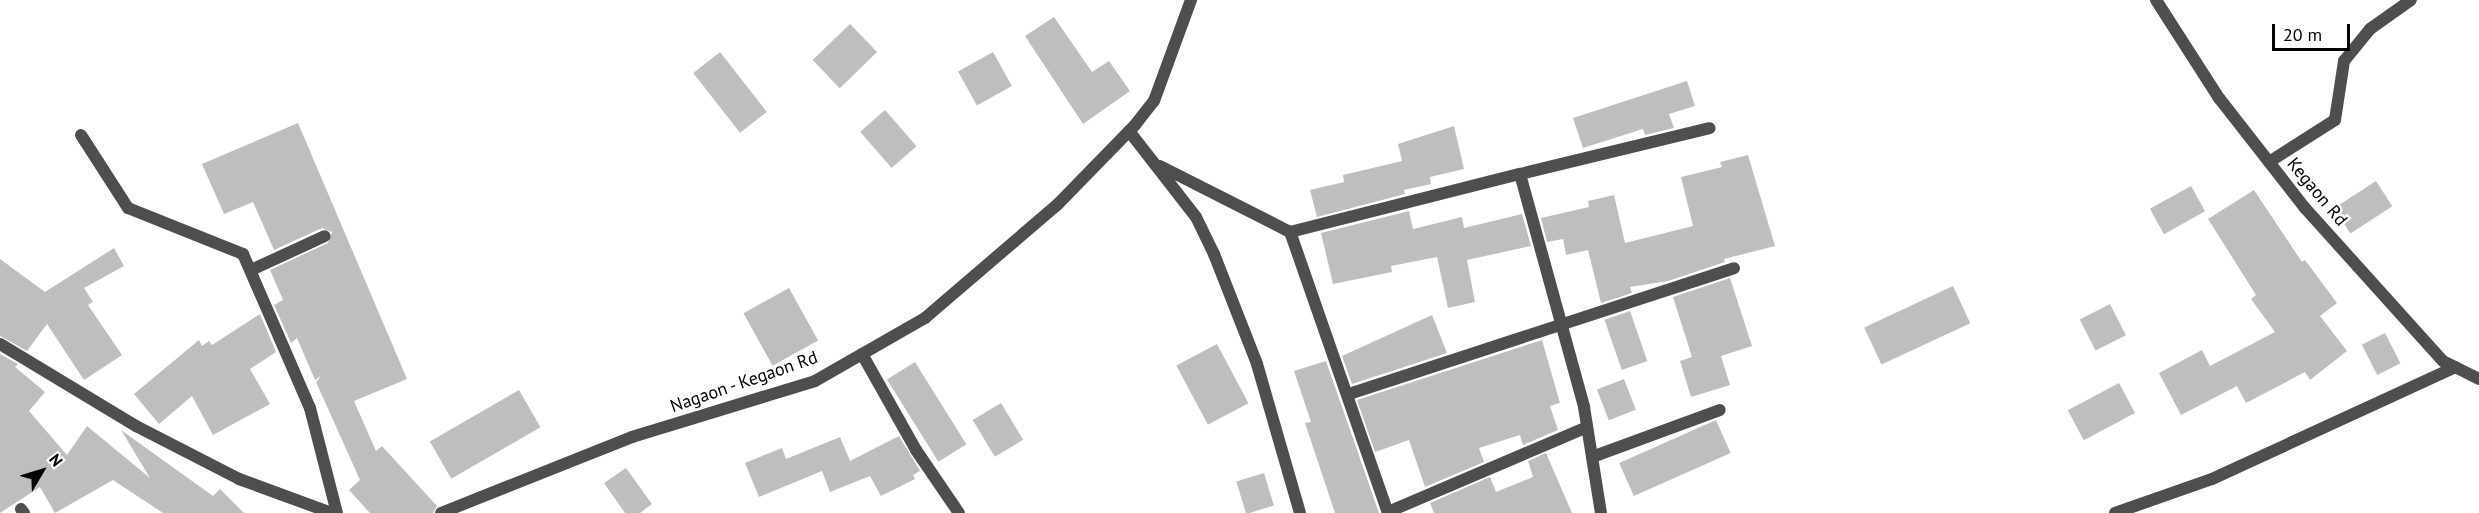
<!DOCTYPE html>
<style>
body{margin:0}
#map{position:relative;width:2479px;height:513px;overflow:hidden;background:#fff;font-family:"PT Sans",sans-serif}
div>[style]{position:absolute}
.building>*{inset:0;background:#bebebe;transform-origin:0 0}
.minor>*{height:12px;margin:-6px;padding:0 6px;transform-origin:6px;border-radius:6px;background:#4e4e4e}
.tertiary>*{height:12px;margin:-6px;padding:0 6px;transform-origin:6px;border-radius:6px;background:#4e4e4e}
span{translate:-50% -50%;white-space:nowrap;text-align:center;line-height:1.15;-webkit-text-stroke:5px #fff;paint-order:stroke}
.street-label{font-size:18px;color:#000}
.north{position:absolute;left:12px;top:441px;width:60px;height:60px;-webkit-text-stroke:4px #fff;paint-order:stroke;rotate:52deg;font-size:16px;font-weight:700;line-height:24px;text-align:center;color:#000}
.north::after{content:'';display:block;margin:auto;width:21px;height:27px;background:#000;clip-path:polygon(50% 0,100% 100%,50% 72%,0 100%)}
.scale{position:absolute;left:2272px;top:24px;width:78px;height:27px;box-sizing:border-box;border:3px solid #000;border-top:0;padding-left:8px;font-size:18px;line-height:21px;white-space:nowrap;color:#000;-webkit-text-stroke:4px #fff;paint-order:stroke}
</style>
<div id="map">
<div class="building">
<i style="clip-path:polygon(1054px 17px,1092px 72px,1109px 61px,1130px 91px,1083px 124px,1025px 36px)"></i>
<i style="left:850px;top:24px;width:39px;height:52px;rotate:46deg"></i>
<i style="left:720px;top:52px;width:76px;height:34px;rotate:52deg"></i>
<i style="left:993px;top:52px;width:39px;height:40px;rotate:61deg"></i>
<i style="clip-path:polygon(1687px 81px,1695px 106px,1669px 114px,1674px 128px,1645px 135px,1643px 129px,1583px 148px,1573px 118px)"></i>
<i style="left:885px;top:110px;width:48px;height:33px;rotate:49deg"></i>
<i style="clip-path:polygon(298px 123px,407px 379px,354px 401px,376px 451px,382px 446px,437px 506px,433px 513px,370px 513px,349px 490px,360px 480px,316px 382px,321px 376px,315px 380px,297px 338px,291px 343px,274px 305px,283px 300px,270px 270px,328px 243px,332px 232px,322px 228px,274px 250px,253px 202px,224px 214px,202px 164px)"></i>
<i style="clip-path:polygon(1454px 126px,1464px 169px,1430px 177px,1431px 184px,1404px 190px,1405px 194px,1317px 217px,1310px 190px,1344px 182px,1343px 175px,1402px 161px,1398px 144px)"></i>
<i style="clip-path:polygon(1748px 155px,1775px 246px,1724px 259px,1725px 262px,1668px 281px,1630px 287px,1632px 293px,1601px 303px,1588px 250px,1566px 255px,1563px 239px,1547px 242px,1541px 218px,1589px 207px,1588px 201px,1614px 195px,1625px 243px,1693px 226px,1681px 177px,1722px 167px,1720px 162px)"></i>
<i style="left:2376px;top:181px;width:30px;height:50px;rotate:57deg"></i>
<i style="left:2191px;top:186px;width:29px;height:47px;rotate:61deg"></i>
<i style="clip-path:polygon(2254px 190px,2302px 262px,2305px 260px,2337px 303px,2320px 316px,2347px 351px,2310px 380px,2305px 372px,2246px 403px,2237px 386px,2181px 415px,2159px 373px,2202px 350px,2210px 366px,2275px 332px,2251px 299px,2256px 295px,2208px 219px)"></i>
<i style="clip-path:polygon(1409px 211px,1413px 229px,1462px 217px,1464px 228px,1522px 214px,1531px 246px,1467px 260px,1475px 302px,1448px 308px,1437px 257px,1391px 266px,1392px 272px,1333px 284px,1321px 233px)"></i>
<i style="clip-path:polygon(114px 248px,124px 266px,84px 288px,93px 302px,88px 305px,122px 355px,84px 380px,47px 324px,27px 351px,0 336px,0 259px,45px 292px)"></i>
<i style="clip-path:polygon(1730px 278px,1752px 346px,1721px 356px,1730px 385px,1691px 397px,1680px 361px,1692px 357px,1673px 297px)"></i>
<i style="left:1953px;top:286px;width:41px;height:98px;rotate:65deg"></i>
<i style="left:789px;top:288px;width:60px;height:52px;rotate:61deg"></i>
<i style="left:2110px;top:304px;width:35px;height:34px;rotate:63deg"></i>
<i style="left:1630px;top:311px;width:53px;height:27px;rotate:71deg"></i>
<i style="clip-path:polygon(260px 314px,276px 352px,250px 369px,270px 404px,213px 435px,192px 396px,159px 424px,134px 394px,199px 340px,202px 346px,209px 341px,212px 345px)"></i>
<i style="clip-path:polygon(1432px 315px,1447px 353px,1352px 384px,1342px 356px)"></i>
<i style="left:2385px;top:333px;width:34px;height:26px;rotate:63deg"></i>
<i style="clip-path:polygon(1542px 340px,1560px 403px,1550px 406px,1558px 430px,1523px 445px,1520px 435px,1479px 448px,1484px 462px,1425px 487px,1409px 440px,1375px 452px,1357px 400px)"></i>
<i style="left:1217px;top:344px;width:67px;height:46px;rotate:62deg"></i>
<i style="clip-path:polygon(0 354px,18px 364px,15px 367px,45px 392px,29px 411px,67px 455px,87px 426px,150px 478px,121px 430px,213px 496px,220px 489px,244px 513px,163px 513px,113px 480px,55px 513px,40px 487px,0 513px)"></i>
<i style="clip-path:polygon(1326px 361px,1379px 513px,1335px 513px,1305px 423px,1311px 422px,1294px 371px)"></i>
<i style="left:915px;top:362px;width:97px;height:33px;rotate:58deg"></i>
<i style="left:1624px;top:379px;width:33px;height:29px;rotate:69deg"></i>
<i style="left:2119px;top:383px;width:34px;height:58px;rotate:62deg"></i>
<i style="left:519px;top:390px;width:43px;height:103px;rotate:60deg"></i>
<i style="left:1001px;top:403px;width:43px;height:33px;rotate:59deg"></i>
<i style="left:1716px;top:420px;width:36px;height:106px;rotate:66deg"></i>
<i style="clip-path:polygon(899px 436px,920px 471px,913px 475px,915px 479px,881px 496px,870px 476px,830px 492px,822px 471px,759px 497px,745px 463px,782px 448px,786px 459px,840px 437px,850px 461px)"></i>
<i style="clip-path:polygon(1546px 453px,1572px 513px,1434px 513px,1430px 503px,1490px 477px,1496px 492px,1533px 477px,1528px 461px)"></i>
<i style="clip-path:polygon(626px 468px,652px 504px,640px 513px,625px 513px,604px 483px)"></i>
<i style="left:1264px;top:473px;width:34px;height:29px;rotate:73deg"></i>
</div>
<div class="minor">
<i style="left:1129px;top:131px;width:109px;rotate:52.1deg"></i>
<i style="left:1196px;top:217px;width:41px;rotate:64.1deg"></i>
<i style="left:1214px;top:254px;width:118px;rotate:68.6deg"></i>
<i style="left:1257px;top:364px;width:155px;rotate:73.9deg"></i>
<i style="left:81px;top:135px;width:87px;rotate:57.2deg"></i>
<i style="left:128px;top:208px;width:124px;rotate:21.8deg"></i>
<i style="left:243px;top:254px;width:168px;rotate:66.5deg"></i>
<i style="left:310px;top:408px;width:108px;rotate:75.6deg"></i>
<i style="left:2269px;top:162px;width:78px;rotate:-32.5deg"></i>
<i style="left:2335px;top:120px;width:60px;rotate:-81.3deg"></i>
<i style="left:2344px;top:61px;width:41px;rotate:-50.9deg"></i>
<i style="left:2370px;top:29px;width:50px;rotate:-35.3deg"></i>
<i style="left:1160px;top:166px;width:146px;rotate:26.9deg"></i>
<i style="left:1520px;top:174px;width:195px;rotate:-13.6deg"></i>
<i style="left:251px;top:270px;width:81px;rotate:-24.7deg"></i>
<i style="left:0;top:344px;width:159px;rotate:31.1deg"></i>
<i style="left:136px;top:426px;width:116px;rotate:27.2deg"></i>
<i style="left:239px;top:479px;width:99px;rotate:20.1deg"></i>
<i style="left:862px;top:354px;width:110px;rotate:60.6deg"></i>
<i style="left:916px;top:450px;width:76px;rotate:55.7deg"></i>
<i style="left:1349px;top:394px;width:405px;rotate:-18.1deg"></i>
<i style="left:1592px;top:457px;width:136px;rotate:-20.2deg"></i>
<i style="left:21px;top:509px;width:5px;rotate:53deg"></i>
<i style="left:1388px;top:512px;width:216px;rotate:-23.1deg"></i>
<i style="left:441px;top:513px;width:206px;rotate:-21.7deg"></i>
<i style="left:632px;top:437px;width:191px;rotate:-17deg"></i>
<i style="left:815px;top:381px;width:127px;rotate:-29.8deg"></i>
<i style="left:925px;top:318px;width:175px;rotate:-40.6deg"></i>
<i style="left:1058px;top:204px;width:110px;rotate:-45.7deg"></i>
<i style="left:1135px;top:125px;width:31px;rotate:-52deg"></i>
<i style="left:1154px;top:101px;width:108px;rotate:-69.9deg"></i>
<i style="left:1388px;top:513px;width:298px;rotate:-109.2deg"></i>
<i style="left:1290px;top:232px;width:237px;rotate:-14.2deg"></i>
<i style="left:1520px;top:174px;width:242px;rotate:74.6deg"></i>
<i style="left:1584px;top:407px;width:107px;rotate:80.9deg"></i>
<i style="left:2115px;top:513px;width:103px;rotate:-19.3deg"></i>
<i style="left:2212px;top:479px;width:268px;rotate:-24.7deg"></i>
</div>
<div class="tertiary">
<i style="left:2156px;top:0;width:117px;rotate:57.3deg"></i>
<i style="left:2219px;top:98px;width:140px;rotate:52deg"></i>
<i style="left:2305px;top:208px;width:206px;rotate:48deg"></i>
<i style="left:2443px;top:361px;width:40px;rotate:26.6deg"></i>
</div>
<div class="street-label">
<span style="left:2317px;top:192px;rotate:50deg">Kegaon Rd</span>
<span style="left:744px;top:382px;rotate:-19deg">Nagaon - Kegaon Rd</span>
</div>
<div class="north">N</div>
<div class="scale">20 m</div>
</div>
